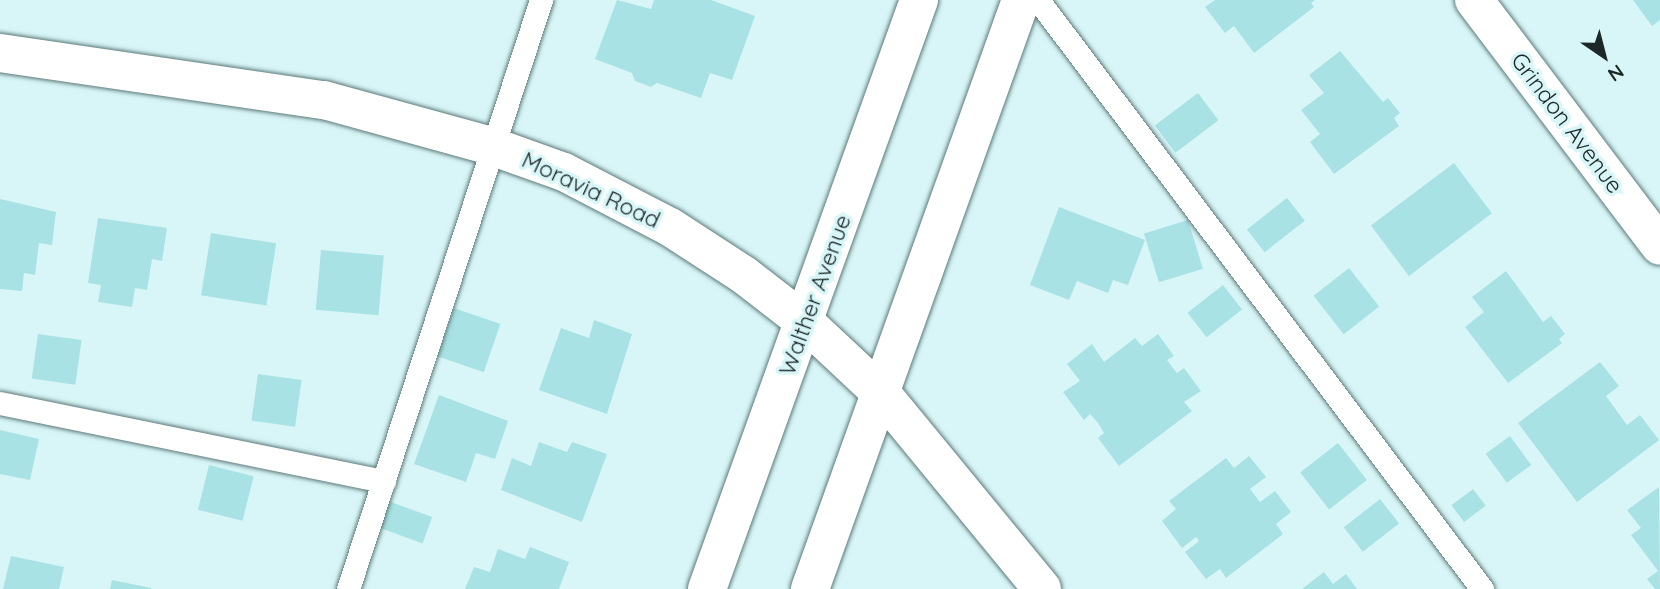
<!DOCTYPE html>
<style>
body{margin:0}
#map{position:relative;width:1660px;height:589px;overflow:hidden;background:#d8f6f7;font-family:Quicksand,sans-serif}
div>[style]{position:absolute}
.building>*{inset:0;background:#a9e2e4;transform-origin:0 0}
.roads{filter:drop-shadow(0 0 2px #5d797a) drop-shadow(0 0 2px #5d797a)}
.service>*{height:23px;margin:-11.5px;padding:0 11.5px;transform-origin:11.5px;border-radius:11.5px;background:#fff}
.minor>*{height:38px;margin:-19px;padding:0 19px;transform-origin:19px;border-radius:19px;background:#fff}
.secondary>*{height:38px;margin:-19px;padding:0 19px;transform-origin:19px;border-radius:19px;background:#fff}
.primary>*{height:38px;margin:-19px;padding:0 19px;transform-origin:19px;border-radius:19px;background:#fff}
span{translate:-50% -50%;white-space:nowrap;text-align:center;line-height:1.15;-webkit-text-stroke:7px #d8f6f7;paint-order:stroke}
.street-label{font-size:23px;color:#1c2728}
.north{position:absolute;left:1569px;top:21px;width:70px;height:70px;-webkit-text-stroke:5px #d8f6f7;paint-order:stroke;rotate:145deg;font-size:19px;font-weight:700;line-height:28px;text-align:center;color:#1c2728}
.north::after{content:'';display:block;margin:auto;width:24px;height:32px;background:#1c2728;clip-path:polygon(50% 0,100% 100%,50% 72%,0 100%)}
</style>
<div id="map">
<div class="building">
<i style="clip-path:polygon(617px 0,651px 9px,654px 0,711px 0,755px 16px,732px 80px,710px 73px,701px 98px,657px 83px,651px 87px,635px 81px,632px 73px,595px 59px)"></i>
<i style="clip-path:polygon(1215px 0,1315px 0,1311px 3px,1314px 7px,1254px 53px,1234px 26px,1225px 33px,1205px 7px)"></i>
<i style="clip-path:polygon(1633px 0,1660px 0,1660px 20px,1652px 26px)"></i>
<i style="clip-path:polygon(1340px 51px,1383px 102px,1388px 98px,1400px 113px,1394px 118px,1399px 126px,1334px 174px,1310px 142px,1320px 134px,1301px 110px,1324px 93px,1309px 75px)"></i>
<i style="left:1198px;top:93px;width:34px;height:54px;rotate:53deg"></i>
<i style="left:1454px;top:163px;width:63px;height:104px;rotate:53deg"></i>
<i style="left:1287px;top:198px;width:29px;height:51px;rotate:52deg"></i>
<i style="clip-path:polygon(0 199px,56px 212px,52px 245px,39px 243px,35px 275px,24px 273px,22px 291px,0 289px)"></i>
<i style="clip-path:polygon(1059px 207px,1145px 240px,1128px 285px,1113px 280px,1108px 293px,1077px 281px,1069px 300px,1030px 285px)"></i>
<i style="clip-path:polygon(98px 218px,167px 228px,162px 261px,152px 259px,147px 290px,135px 288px,132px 307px,98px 302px,101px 285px,88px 283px)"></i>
<i style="left:1188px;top:220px;width:51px;height:46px;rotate:73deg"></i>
<i style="left:211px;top:233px;width:66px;height:63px;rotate:9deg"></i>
<i style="left:321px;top:250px;width:63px;height:60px;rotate:5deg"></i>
<i style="left:1349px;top:268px;width:49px;height:45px;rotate:52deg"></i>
<i style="clip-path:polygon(1506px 271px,1543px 322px,1551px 316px,1565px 334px,1559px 339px,1562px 343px,1508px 383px,1465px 327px,1484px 312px,1472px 297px)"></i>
<i style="left:1223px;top:285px;width:31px;height:45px;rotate:52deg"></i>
<i style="left:454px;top:308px;width:49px;height:51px;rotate:19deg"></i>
<i style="clip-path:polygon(594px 320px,632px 334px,607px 414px,539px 390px,561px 328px,589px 338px)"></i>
<i style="left:38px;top:334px;width:44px;height:45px;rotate:8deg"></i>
<i style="clip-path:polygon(1158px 334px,1174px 356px,1167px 360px,1173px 368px,1177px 373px,1184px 368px,1201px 391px,1184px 402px,1192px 411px,1119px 466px,1098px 438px,1104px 433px,1098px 423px,1090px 414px,1084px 420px,1063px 392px,1080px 381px,1067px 364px,1092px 344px,1104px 362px,1135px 338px,1142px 346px)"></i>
<i style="clip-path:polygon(1600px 362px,1619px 386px,1606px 396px,1627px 425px,1640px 415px,1659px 440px,1577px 502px,1518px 423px)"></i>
<i style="left:258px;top:374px;width:44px;height:47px;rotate:8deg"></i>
<i style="clip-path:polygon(439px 395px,508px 421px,495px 459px,476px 453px,466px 482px,414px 464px)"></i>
<i style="clip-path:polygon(0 430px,39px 439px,30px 480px,0 474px)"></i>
<i style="left:1510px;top:436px;width:36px;height:30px;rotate:54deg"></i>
<i style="clip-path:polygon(539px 442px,567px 452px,572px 442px,607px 454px,582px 522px,501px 490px,512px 458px,531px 466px)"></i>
<i style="left:1338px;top:443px;width:47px;height:48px;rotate:52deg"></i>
<i style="clip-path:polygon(1249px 456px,1266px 477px,1250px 489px,1260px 502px,1275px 491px,1291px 512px,1276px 524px,1283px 534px,1226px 578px,1220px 569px,1206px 579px,1185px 552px,1199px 541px,1196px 537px,1182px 548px,1162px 521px,1176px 509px,1169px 501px,1226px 458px,1234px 468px)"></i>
<i style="left:209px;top:465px;width:46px;height:46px;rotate:14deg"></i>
<i style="clip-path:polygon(1659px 487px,1660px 589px,1655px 589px,1647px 579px,1658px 571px,1631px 535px,1641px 528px,1627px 510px)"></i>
<i style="left:1473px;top:489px;width:21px;height:27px;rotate:53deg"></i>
<i style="left:1380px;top:499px;width:31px;height:46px;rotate:52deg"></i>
<i style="left:388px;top:501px;width:47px;height:28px;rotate:20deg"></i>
<i style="clip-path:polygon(530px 547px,569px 562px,559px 589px,465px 589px,474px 567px,490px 572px,498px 549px,525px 559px)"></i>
<i style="clip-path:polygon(11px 556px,64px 567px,59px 589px,3px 589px)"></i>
<i style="clip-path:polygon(1324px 572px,1333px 584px,1346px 574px,1357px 589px,1302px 589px)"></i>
<i style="clip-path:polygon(112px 580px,151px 588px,151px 589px,110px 589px)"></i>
</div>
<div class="roads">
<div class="service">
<i style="left:1038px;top:0;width:738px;rotate:52.99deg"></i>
<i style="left:0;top:403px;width:392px;rotate:11.5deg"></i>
<i style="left:348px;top:589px;width:620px;rotate:-71.86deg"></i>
</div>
<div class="minor">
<i style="left:1474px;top:0;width:308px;rotate:52.9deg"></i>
</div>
<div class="secondary">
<i style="left:707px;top:589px;width:626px;rotate:-70.2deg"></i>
<i style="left:810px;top:589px;width:626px;rotate:-70.29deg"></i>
</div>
<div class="primary">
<i style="left:0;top:53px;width:327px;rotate:8.3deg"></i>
<i style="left:324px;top:100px;width:173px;rotate:15.4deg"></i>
<i style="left:491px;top:146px;width:77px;rotate:19.6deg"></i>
<i style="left:564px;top:172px;width:119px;rotate:27.4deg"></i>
<i style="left:670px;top:227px;width:88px;rotate:33deg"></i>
<i style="left:744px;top:275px;width:78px;rotate:37.7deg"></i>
<i style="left:806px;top:323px;width:104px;rotate:43.1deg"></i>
<i style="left:882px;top:394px;width:252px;rotate:50.6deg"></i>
</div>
</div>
<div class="street-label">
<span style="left:1567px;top:123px;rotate:53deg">Grindon Avenue</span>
<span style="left:591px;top:190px;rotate:25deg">Moravia Road</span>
<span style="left:815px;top:295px;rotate:-70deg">Walther Avenue</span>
</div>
<div class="north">N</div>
</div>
